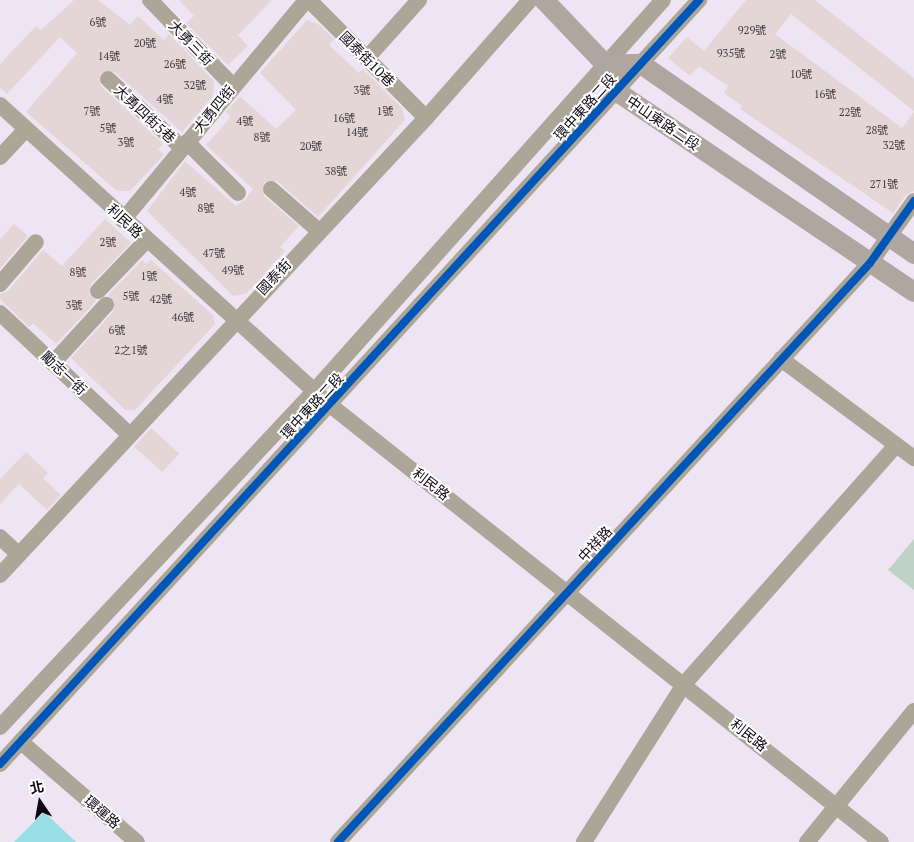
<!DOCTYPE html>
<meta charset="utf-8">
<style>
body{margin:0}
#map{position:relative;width:914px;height:842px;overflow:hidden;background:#ede5f4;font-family:"PT Serif","Noto Sans TC",serif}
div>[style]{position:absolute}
.green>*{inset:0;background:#c0d1c7}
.water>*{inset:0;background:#99dde5}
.building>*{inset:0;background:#e4d6d6;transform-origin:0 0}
.minor>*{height:16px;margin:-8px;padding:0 8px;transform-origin:8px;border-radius:8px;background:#aca699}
.major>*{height:20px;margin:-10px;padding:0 10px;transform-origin:10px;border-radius:10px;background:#afa79f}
.cycleway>*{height:8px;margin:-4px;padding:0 4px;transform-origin:4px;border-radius:4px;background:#0057b8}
span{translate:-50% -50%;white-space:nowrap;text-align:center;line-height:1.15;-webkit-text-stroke:4px #fff;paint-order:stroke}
.number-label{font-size:11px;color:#443c44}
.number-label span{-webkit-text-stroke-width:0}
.street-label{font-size:14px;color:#0f0914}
.north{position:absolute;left:15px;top:777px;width:50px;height:50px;-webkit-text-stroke:4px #fff;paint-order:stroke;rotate:348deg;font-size:14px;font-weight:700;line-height:20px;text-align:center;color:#0f0914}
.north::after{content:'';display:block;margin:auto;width:18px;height:22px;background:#0f0914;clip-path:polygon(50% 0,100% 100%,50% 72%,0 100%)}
</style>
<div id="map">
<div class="green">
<i style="clip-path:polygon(914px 539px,914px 590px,888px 570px)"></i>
</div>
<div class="water">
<i style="clip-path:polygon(44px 812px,76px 842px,14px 842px)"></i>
</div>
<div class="building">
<i style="clip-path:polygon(74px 0,98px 0,130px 25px,138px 16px,164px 40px,169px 34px,214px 81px,213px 96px,182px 132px,115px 72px,100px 73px,101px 86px,163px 144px,158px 149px,164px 155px,130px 191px,117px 191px,26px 112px,77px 53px,60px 37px,7px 94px,0 88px,0 64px,36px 26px,41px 30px)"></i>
<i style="clip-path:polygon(179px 0,272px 0,238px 35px,248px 46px,228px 65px,186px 23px,194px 16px)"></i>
<i style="clip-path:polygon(746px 0,815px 0,914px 78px,914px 111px,791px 14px,775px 34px,902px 128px,914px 112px,914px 191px,906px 195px,893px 213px,740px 109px,742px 106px,724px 93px,728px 86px,699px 66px,690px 76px,668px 58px,687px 37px,704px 51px)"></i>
<i style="clip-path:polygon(307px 20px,318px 24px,334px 39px,329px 45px,359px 73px,363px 69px,402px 108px,405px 120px,318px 217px,277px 181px,264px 182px,264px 196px,299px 226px,280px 247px,285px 251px,246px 294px,233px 296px,147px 211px,185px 161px,236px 206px,245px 200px,253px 189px,206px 145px,231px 117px,226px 112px,240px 96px,276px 129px,296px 110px,260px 73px)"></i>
<i style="clip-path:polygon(105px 219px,131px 243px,91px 284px,89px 294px,96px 301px,56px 344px,33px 323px,29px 327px,0 299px,0 294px,8px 291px,43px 250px,62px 266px)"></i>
<i style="clip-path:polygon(14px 224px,28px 236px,0 269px,0 239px)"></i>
<i style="clip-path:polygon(142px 260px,146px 264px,151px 260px,213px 315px,215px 324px,135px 410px,125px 410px,71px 358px,113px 312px,115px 302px,108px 295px)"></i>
<i style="left:151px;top:428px;width:38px;height:25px;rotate:42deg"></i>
<i style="clip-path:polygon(26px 452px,48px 473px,43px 478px,61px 495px,47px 510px,19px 484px,0 504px,0 479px)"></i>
</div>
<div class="minor">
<i style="left:150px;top:0;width:120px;rotate:46deg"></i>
<i style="left:309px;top:0;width:166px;rotate:45.2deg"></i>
<i style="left:367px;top:58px;width:78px;rotate:-48.1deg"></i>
<i style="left:108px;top:79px;width:101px;rotate:43deg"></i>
<i style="left:0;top:105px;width:446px;rotate:42.3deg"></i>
<i style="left:330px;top:405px;width:703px;rotate:38.42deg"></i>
<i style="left:187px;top:142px;width:72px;rotate:45deg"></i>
<i style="left:0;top:157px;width:38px;rotate:-47deg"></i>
<i style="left:271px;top:189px;width:64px;rotate:41.2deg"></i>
<i style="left:123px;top:220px;width:286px;rotate:-50.2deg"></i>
<i style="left:0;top:284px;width:55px;rotate:-49.4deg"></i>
<i style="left:98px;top:291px;width:69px;rotate:-46.2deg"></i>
<i style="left:0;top:313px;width:175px;rotate:43.2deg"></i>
<i style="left:781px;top:359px;width:166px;rotate:36.7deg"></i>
<i style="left:53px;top:363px;width:79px;rotate:-47.6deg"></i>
<i style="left:0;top:537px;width:25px;rotate:43deg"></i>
<i style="left:0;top:575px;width:625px;rotate:-47.01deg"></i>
<i style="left:426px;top:118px;width:157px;rotate:-48.6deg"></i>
<i style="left:0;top:727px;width:463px;rotate:-46.9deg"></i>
<i style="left:316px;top:389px;width:521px;rotate:-48.27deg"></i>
<i style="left:21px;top:742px;width:153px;rotate:40.8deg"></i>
<i style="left:0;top:764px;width:1036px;rotate:-47.54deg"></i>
<i style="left:338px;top:842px;width:786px;rotate:-47.42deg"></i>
<i style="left:870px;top:263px;width:76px;rotate:-54.6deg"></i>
<i style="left:584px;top:842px;width:188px;rotate:-57.6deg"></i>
<i style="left:685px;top:683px;width:318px;rotate:-48.4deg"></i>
<i style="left:807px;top:842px;width:169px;rotate:-50.8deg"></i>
</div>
<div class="major">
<i style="left:544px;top:0;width:90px;rotate:46.4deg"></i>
<i style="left:606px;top:65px;width:28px;rotate:69deg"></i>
<i style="left:616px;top:91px;width:359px;rotate:34deg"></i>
<i style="left:606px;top:65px;width:35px;rotate:-2deg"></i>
<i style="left:641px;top:64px;width:333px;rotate:34.8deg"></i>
</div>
<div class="cycleway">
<i style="left:0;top:764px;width:1036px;rotate:-47.54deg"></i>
<i style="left:338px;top:842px;width:786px;rotate:-47.42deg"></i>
<i style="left:870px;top:263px;width:76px;rotate:-54.6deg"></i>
</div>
<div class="number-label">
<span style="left:98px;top:22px">6號</span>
<span style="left:752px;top:30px">929號</span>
<span style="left:145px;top:43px">20號</span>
<span style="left:731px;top:53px">935號</span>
<span style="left:778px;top:54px">2號</span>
<span style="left:109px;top:56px">14號</span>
<span style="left:175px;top:64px">26號</span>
<span style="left:801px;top:74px">10號</span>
<span style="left:195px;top:85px">32號</span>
<span style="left:362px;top:90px">3號</span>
<span style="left:825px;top:94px">16號</span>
<span style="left:165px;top:99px">4號</span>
<span style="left:92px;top:111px">7號</span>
<span style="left:385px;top:111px">1號</span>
<span style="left:850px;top:112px">22號</span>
<span style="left:344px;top:118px">16號</span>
<span style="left:245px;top:121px">4號</span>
<span style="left:108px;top:128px">5號</span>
<span style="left:877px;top:130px">28號</span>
<span style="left:357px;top:132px">14號</span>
<span style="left:262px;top:137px">8號</span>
<span style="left:126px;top:142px">3號</span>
<span style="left:894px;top:145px">32號</span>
<span style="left:311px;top:146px">20號</span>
<span style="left:336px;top:171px">38號</span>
<span style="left:884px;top:184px">271號</span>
<span style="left:188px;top:192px">4號</span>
<span style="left:206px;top:208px">8號</span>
<span style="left:108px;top:242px">2號</span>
<span style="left:214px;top:253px">47號</span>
<span style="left:233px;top:270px">49號</span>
<span style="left:78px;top:272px">8號</span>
<span style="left:149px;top:276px">1號</span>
<span style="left:131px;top:296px">5號</span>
<span style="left:161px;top:299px">42號</span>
<span style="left:74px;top:305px">3號</span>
<span style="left:183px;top:317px">46號</span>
<span style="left:117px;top:330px">6號</span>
<span style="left:131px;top:350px">2之1號</span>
</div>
<div class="street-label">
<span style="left:191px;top:43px;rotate:46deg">大勇三街</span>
<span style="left:367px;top:59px;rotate:45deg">國泰街10巷</span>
<span style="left:585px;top:107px;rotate:-48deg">環中東路二段</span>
<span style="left:214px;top:109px;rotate:-51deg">大勇四街</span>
<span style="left:145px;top:114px;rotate:43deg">大勇四街5巷</span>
<span style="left:663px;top:123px;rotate:34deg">中山東路二段</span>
<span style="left:125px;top:221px;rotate:43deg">利民路</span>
<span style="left:274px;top:277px;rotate:-47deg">國泰街</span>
<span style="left:64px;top:373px;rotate:43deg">勵志一街</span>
<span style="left:312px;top:406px;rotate:-47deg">環中東路二段</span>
<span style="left:431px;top:484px;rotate:38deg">利民路</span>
<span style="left:595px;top:544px;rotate:-47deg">中祥路</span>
<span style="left:749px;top:735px;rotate:39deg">利民路</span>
<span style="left:102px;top:812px;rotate:41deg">環運路</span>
</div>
<div class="north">北</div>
</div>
